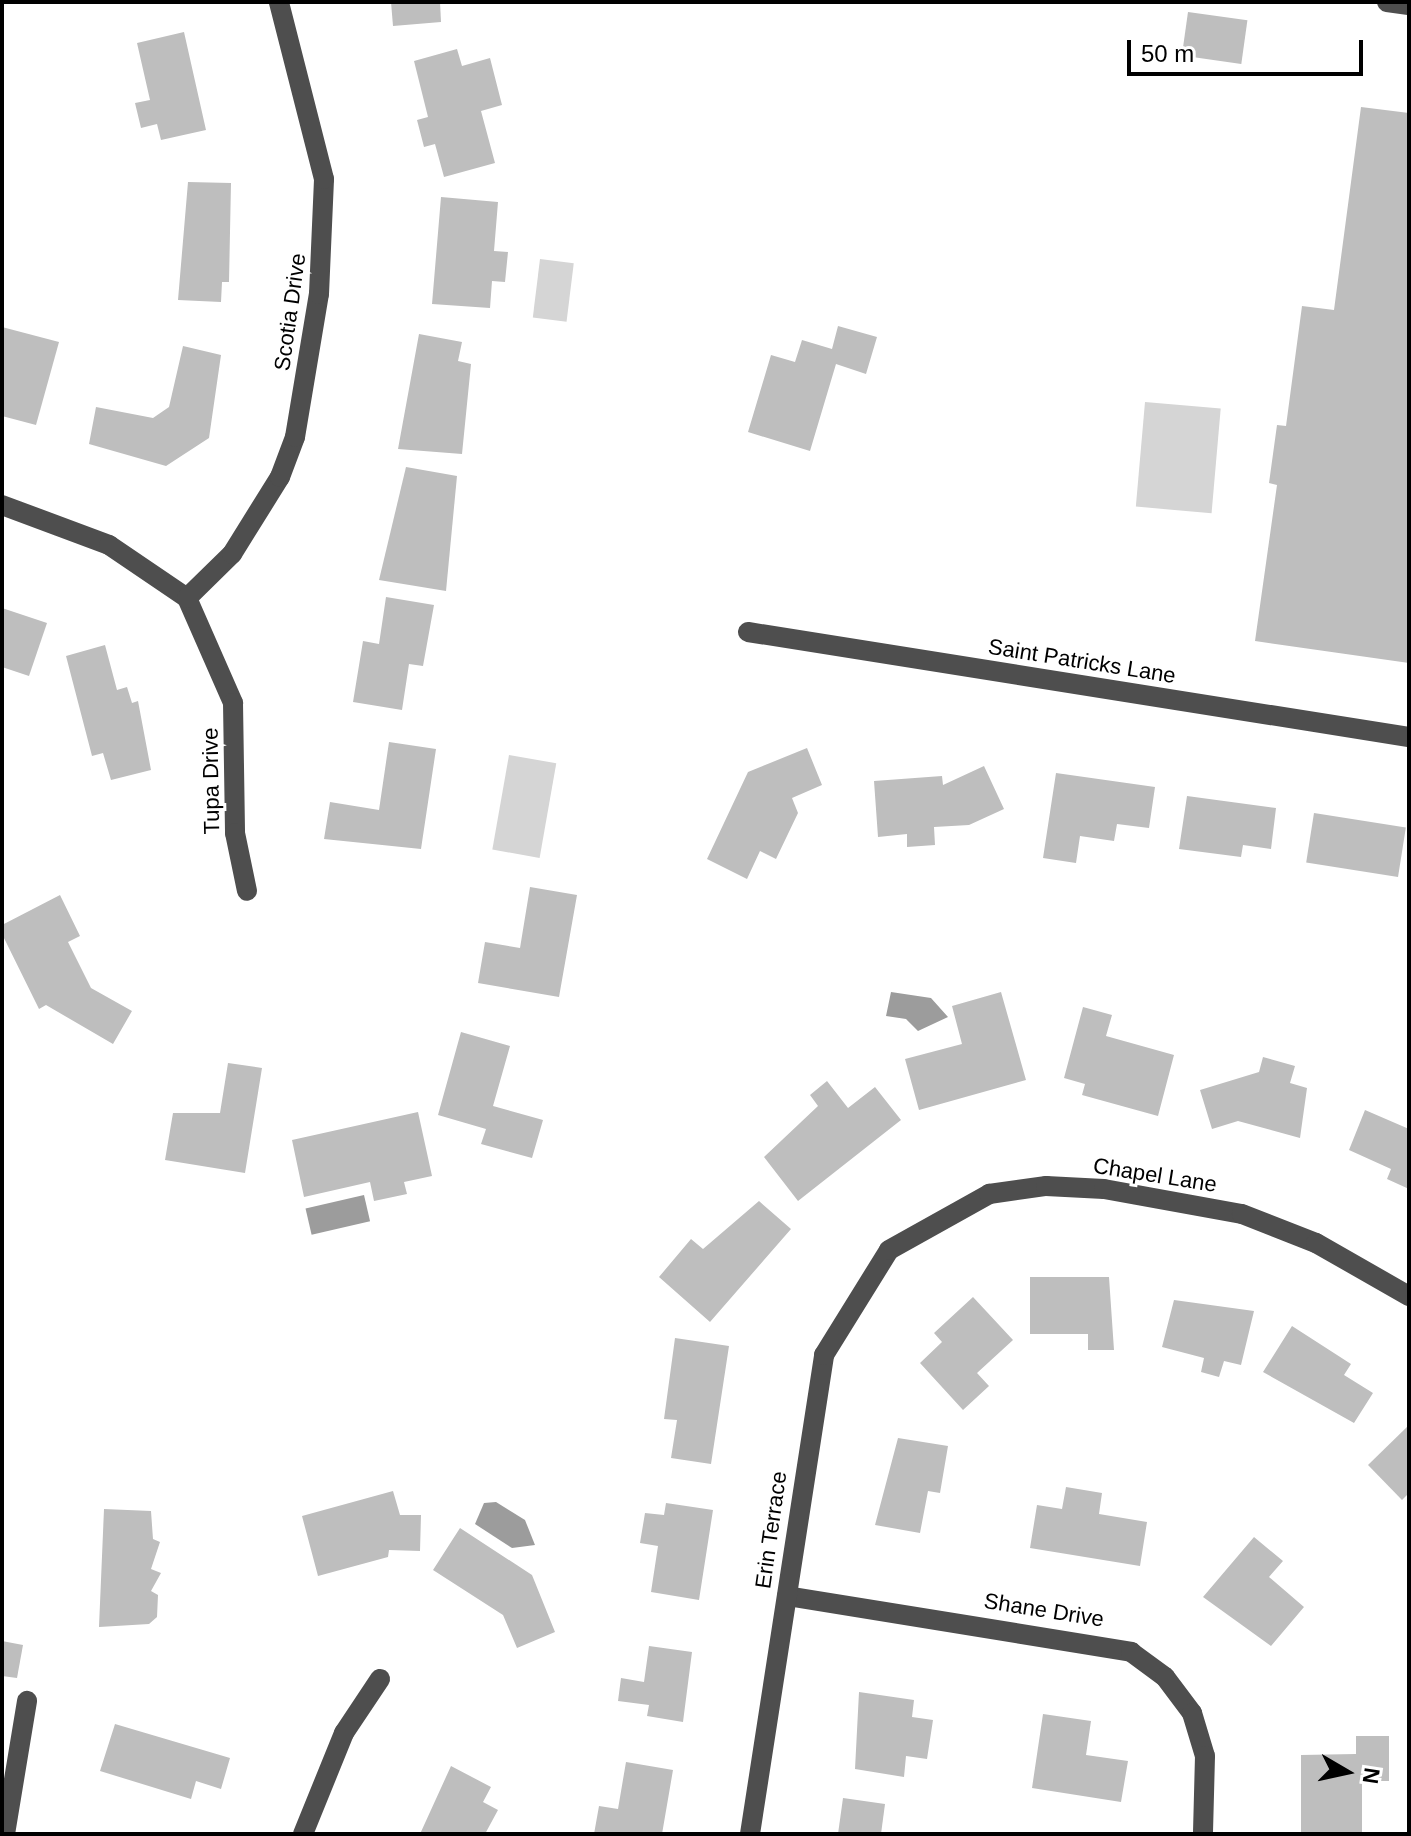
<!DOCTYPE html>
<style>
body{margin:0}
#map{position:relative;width:1411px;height:1836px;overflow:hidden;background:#fff;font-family:Arial,sans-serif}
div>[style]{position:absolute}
.green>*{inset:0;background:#d5d5d5;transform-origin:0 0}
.water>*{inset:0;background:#9c9c9c;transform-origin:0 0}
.building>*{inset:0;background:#bebebe;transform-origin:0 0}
.minor>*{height:20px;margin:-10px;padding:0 10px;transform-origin:10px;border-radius:10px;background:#4e4e4e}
span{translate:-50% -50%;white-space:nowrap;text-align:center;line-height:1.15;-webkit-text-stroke:6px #fff;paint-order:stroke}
.street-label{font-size:22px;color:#000}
.frame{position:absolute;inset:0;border:4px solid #000;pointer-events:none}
.north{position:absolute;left:1307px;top:1732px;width:80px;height:80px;-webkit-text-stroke:6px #fff;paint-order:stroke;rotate:99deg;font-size:22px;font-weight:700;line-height:32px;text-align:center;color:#000}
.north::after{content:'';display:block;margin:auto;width:28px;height:36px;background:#000;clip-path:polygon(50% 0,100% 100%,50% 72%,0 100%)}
.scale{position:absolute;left:1127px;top:40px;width:236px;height:36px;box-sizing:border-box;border:4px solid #000;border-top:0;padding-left:10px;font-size:24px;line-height:28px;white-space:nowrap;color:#000;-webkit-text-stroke:6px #fff;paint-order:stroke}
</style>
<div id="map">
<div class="green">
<i style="left:540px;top:259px;width:34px;height:59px;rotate:7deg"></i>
<i style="left:1145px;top:402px;width:76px;height:105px;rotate:5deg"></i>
<i style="left:509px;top:755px;width:48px;height:96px;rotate:10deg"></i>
</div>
<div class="water">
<i style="clip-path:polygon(891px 992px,931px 998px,948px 1017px,918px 1031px,906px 1019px,886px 1016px)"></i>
<i style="left:364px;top:1195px;width:27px;height:60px;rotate:77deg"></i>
<i style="clip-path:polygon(496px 1502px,525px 1520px,535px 1545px,512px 1548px,475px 1524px,484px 1503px)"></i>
</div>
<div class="building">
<i style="clip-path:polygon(391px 2px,440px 2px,441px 22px,393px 26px)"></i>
<i style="left:1188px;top:12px;width:60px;height:44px;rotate:8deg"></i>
<i style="clip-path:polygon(184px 32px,206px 130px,161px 140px,157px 124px,141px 128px,135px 103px,150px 100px,137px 43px)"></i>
<i style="clip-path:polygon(457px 49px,462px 66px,490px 58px,502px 105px,481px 111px,495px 163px,444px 177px,435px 144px,424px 147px,417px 120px,428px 117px,414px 61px)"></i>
<i style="clip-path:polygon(1361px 107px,1409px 113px,1409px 663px,1255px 641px,1277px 485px,1269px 483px,1277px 425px,1286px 426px,1302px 306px,1334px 310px)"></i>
<i style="clip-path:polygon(188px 182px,231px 183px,229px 282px,222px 282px,221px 302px,178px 300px)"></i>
<i style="clip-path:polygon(441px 197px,498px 202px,494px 251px,508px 252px,505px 282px,492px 281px,490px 308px,432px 304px)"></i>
<i style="clip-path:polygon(838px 326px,877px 337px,866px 374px,836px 364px,810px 451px,748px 432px,771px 355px,795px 362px,802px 340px,832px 349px)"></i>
<i style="clip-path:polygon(2px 327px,59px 342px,36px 425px,2px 416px)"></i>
<i style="clip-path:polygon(419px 334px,462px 342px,458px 361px,471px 364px,462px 454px,398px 449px)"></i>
<i style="clip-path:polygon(183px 346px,221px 355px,209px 438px,166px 466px,89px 444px,96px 407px,153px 418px,169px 407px)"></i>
<i style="clip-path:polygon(406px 467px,457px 476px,446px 591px,379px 580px)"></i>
<i style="clip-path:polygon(386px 597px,434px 605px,423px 666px,409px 664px,402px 710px,353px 702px,363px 641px,379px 644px)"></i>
<i style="clip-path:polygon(2px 608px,47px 623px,29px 676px,2px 667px)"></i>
<i style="clip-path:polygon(105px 645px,117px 690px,127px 687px,132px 703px,138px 701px,151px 770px,111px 780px,103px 753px,92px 756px,66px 656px)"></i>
<i style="clip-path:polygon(389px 742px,436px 749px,421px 849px,324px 839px,330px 802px,379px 810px)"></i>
<i style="clip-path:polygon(807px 748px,822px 785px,792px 798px,798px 813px,776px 859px,760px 851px,747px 879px,707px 859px,748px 772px)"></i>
<i style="clip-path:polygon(984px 766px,1004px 809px,969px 825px,934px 827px,935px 845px,907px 847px,907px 834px,878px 837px,874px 781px,942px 776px,943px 785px)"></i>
<i style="clip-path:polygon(1056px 773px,1155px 787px,1149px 828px,1117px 824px,1114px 841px,1080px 836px,1076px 863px,1043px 858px)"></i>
<i style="clip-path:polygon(1187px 796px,1276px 808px,1271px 849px,1243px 845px,1241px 857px,1179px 849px)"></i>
<i style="left:1314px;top:813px;width:93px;height:50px;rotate:9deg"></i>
<i style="clip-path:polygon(530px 887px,577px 895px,559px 997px,478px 983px,485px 942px,520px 948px)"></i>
<i style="clip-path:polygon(60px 895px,80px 936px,68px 942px,91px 988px,132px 1011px,113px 1044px,46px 1005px,39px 1009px,2px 934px,2px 925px)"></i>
<i style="clip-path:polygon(1001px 992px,1026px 1080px,919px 1110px,905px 1059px,962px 1044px,952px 1006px)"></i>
<i style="clip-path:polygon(1083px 1007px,1112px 1015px,1106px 1036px,1174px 1055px,1158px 1116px,1082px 1095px,1085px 1084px,1064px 1078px)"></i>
<i style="clip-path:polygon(461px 1032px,510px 1046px,493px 1106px,543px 1120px,532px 1158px,481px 1144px,486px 1129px,438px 1115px)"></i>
<i style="clip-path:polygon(1263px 1057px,1295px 1066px,1290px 1083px,1307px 1088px,1300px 1138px,1238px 1121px,1212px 1129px,1200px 1090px,1259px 1072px)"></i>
<i style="clip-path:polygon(228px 1063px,262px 1068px,245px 1173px,165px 1160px,173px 1113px,220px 1113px)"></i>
<i style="clip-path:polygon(827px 1081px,848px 1108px,875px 1087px,901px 1120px,798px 1201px,764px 1157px,818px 1106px,810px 1095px)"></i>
<i style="clip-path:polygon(1365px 1110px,1409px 1129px,1409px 1189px,1387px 1179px,1391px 1169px,1349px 1150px)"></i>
<i style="clip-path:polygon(418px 1112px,432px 1176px,404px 1182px,407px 1194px,374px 1201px,370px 1182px,304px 1197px,292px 1140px)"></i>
<i style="clip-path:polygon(759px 1201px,791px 1229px,710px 1322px,659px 1277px,691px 1239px,703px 1249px)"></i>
<i style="clip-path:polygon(1030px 1277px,1109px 1277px,1114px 1350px,1088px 1350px,1088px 1334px,1030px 1334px)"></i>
<i style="clip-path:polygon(973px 1297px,1013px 1340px,977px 1373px,989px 1386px,963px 1410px,920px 1363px,942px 1342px,934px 1333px)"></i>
<i style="clip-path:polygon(1174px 1300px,1254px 1311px,1241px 1365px,1224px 1361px,1219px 1377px,1201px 1372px,1204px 1358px,1162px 1347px)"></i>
<i style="clip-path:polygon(1292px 1326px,1351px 1364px,1344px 1375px,1373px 1393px,1354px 1423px,1263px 1372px)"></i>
<i style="clip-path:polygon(675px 1338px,729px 1346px,711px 1464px,671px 1458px,677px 1420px,664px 1419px)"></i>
<i style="clip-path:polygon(1409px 1425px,1409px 1493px,1402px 1500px,1368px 1465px)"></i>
<i style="clip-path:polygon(898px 1438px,948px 1446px,940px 1493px,928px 1491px,920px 1533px,875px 1525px)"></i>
<i style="clip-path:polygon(1066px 1487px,1102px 1493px,1099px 1514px,1147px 1522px,1140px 1566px,1030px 1548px,1037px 1505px,1062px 1509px)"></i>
<i style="clip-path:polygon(393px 1491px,400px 1515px,421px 1515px,420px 1551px,389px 1550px,388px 1557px,318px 1576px,302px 1516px)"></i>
<i style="clip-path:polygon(666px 1503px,713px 1510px,699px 1600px,651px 1592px,658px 1546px,640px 1543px,645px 1513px,664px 1515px)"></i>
<i style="clip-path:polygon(104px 1509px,151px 1511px,153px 1539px,160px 1542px,151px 1569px,161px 1573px,151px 1591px,158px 1595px,157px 1617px,149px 1624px,99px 1627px)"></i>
<i style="clip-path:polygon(460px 1528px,532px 1575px,555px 1632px,517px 1648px,503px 1615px,433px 1570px)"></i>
<i style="clip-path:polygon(1254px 1537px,1283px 1561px,1269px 1577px,1304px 1607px,1271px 1646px,1203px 1597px)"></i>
<i style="clip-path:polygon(2px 1641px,23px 1645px,17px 1678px,2px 1676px)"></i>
<i style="clip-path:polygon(649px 1646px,692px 1652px,683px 1722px,647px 1716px,649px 1705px,618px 1701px,621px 1678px,644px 1682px)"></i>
<i style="clip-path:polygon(859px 1692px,914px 1700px,912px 1717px,933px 1720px,927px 1759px,906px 1756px,904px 1777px,855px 1769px)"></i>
<i style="clip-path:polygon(1043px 1714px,1091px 1721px,1086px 1755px,1128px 1761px,1121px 1802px,1032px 1788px)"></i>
<i style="clip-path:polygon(115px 1724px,230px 1758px,221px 1789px,196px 1781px,191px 1799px,100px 1771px)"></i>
<i style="clip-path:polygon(1356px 1736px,1389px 1736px,1389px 1781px,1362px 1781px,1362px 1832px,1301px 1833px,1301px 1755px,1356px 1754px)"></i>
<i style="clip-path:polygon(626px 1762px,673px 1770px,662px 1834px,594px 1834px,599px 1806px,618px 1809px)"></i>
<i style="clip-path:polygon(451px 1766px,491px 1787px,483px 1802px,498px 1810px,485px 1834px,420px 1834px)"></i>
<i style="clip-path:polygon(843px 1798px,885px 1804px,881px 1834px,838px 1834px)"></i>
</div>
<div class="minor">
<i style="left:1387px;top:2px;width:22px;rotate:8deg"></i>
<i style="left:2px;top:505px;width:114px;rotate:20.5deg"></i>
<i style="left:109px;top:545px;width:94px;rotate:34.2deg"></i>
<i style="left:187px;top:598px;width:115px;rotate:66.3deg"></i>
<i style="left:233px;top:703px;width:130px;rotate:89.1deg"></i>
<i style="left:235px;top:833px;width:59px;rotate:78.3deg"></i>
<i style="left:187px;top:598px;width:63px;rotate:-44.4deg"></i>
<i style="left:232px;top:554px;width:91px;rotate:-58.1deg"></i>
<i style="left:280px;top:477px;width:43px;rotate:-69.4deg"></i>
<i style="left:295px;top:437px;width:145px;rotate:-80.5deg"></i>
<i style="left:319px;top:294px;width:115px;rotate:-87.5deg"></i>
<i style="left:324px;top:179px;width:183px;rotate:-104.3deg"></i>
<i style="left:748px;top:632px;width:669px;rotate:9.03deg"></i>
<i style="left:787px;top:1596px;width:349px;rotate:9.2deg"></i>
<i style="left:1131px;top:1652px;width:42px;rotate:36.3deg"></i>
<i style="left:1165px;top:1677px;width:45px;rotate:53.1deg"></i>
<i style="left:1192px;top:1713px;width:45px;rotate:73.2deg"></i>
<i style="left:1205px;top:1756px;width:78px;rotate:91.5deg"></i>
<i style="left:5px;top:1834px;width:135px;rotate:-80.6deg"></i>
<i style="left:303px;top:1834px;width:109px;rotate:-67.9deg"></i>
<i style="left:344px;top:1733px;width:65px;rotate:-56.3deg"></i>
<i style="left:750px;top:1834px;width:485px;rotate:-81.2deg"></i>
<i style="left:824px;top:1355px;width:123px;rotate:-58.2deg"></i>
<i style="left:889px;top:1250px;width:115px;rotate:-29.2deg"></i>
<i style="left:989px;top:1194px;width:58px;rotate:-8deg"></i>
<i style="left:1046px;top:1186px;width:58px;rotate:3deg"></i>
<i style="left:1104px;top:1189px;width:140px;rotate:10.3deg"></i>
<i style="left:1242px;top:1214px;width:79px;rotate:21.4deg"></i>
<i style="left:1316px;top:1243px;width:107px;rotate:29.7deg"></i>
</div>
<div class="street-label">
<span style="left:290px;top:312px;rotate:-82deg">Scotia Drive</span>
<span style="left:1082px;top:661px;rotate:9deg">Saint Patricks Lane</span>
<span style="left:211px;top:781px;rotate:-91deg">Tupa Drive</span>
<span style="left:1155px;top:1175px;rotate:9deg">Chapel Lane</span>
<span style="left:771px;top:1530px;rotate:-82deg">Erin Terrace</span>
<span style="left:1044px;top:1610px;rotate:9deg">Shane Drive</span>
</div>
<div class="frame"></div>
<div class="north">N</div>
<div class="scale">50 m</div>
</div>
